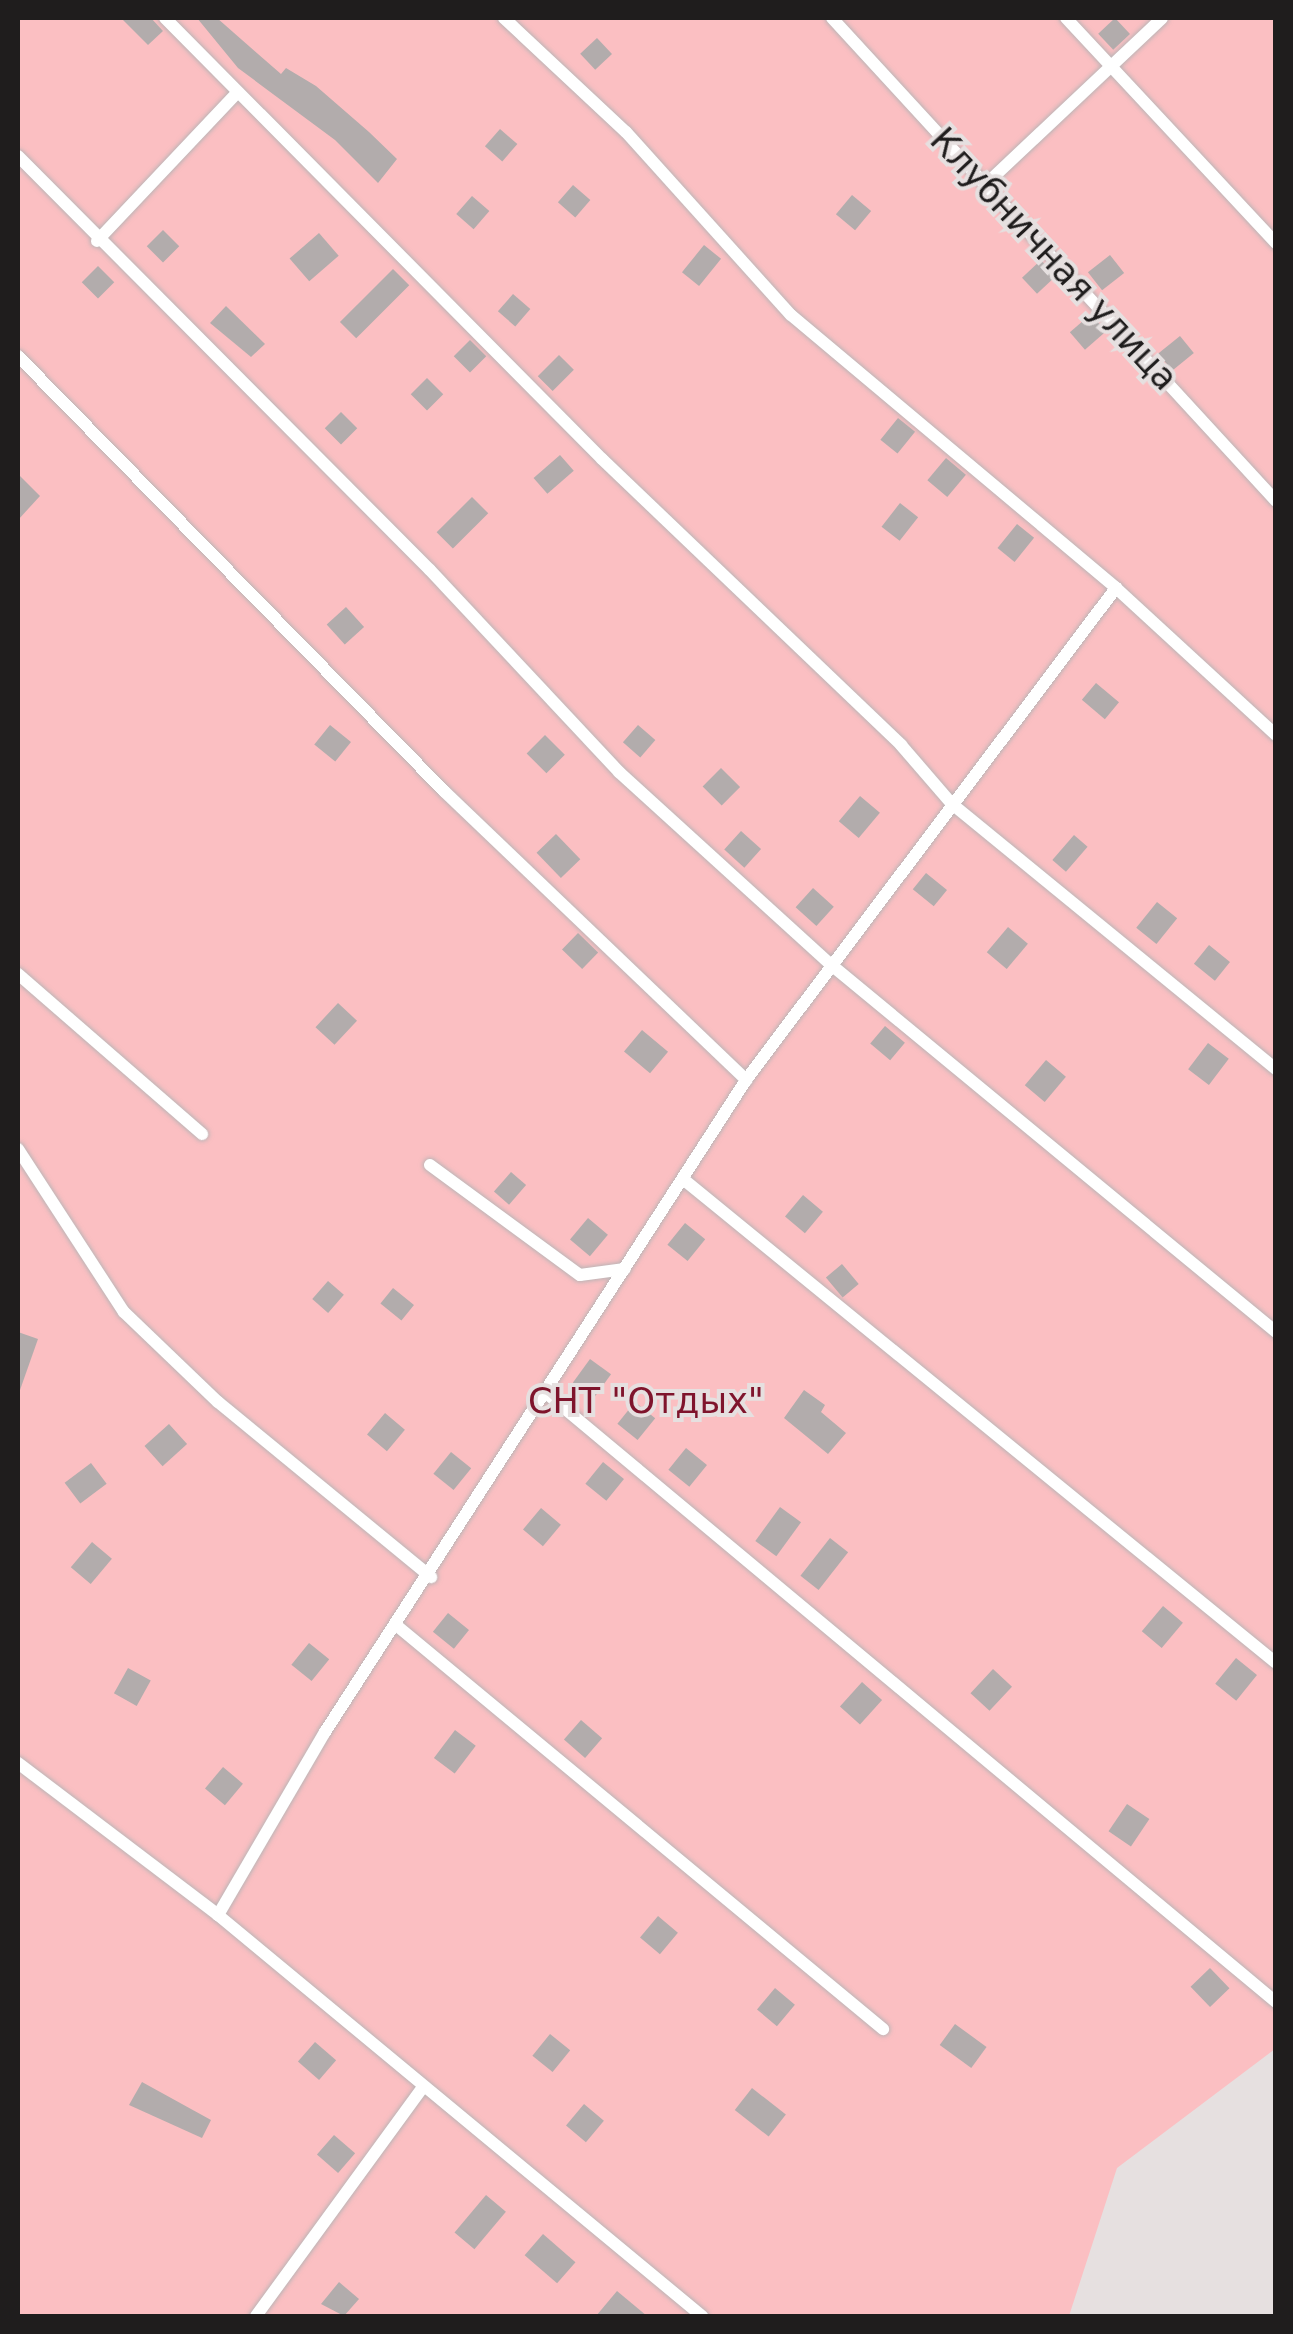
<!DOCTYPE html>
<meta charset="utf-8">
<style>
body{margin:0}
#map{position:relative;width:1293px;height:2334px;overflow:hidden;background:#e6e0e0;font-family:"DejaVu Sans",sans-serif}
div>[style]{position:absolute}
.green>*{inset:0;background:#fbbfc2}
.building>*{inset:0;background:#b2acac;transform-origin:0 0}
.roads{filter:drop-shadow(0 0 2px #bcb5b6) drop-shadow(0 0 2px #bcb5b6)}
.lane>*{height:12px;margin:-6px;padding:0 6px;transform-origin:6px;border-radius:6px;background:#fff}
span{translate:-50% -50%;white-space:nowrap;text-align:center;line-height:1.15;-webkit-text-stroke:8px #e6e0e0;paint-order:stroke}
.street-label{font-size:35px;color:#1f1d1d}
.park-label{font-size:35px;color:#7f142c}
.frame{position:absolute;inset:0;border:20px solid #1f1d1d;pointer-events:none}
</style>
<div id="map">
<div class="green">
<i style="clip-path:polygon(18px 18px,1275px 18px,1275px 2049px,1117px 2168px,1069px 2316px,18px 2316px)"></i>
</div>
<div class="building">
<i style="clip-path:polygon(121px 18px,151px 18px,163px 31px,148px 45px)"></i>
<i style="clip-path:polygon(197px 18px,217px 18px,281px 74px,286px 68px,316px 86px,369px 132px,397px 159px,378px 183px,335px 140px,238px 68px)"></i>
<i style="left:1115px;top:18px;width:22px;height:23px;rotate:47deg"></i>
<i style="left:597px;top:38px;width:22px;height:23px;rotate:47deg"></i>
<i style="left:500px;top:129px;width:23px;height:23px;rotate:41deg"></i>
<i style="left:573px;top:185px;width:23px;height:23px;rotate:41deg"></i>
<i style="left:852px;top:195px;width:25px;height:25px;rotate:40deg"></i>
<i style="left:472px;top:196px;width:23px;height:24px;rotate:41deg"></i>
<i style="left:163px;top:230px;width:23px;height:23px;rotate:45deg"></i>
<i style="left:319px;top:233px;width:30px;height:39px;rotate:49deg"></i>
<i style="left:704px;top:245px;width:22px;height:35px;rotate:39deg"></i>
<i style="left:1110px;top:255px;width:23px;height:28px;rotate:52deg"></i>
<i style="left:1041px;top:260px;width:22px;height:26px;rotate:47deg"></i>
<i style="left:98px;top:266px;width:23px;height:23px;rotate:45deg"></i>
<i style="left:393px;top:269px;width:23px;height:75px;rotate:45deg"></i>
<i style="left:513px;top:294px;width:23px;height:23px;rotate:41deg"></i>
<i style="clip-path:polygon(226px 306px,265px 344px,251px 357px,210px 323px)"></i>
<i style="left:1091px;top:314px;width:23px;height:28px;rotate:49deg"></i>
<i style="left:1180px;top:336px;width:22px;height:28px;rotate:51deg"></i>
<i style="left:470px;top:340px;width:23px;height:23px;rotate:45deg"></i>
<i style="left:559px;top:355px;width:21px;height:30px;rotate:45deg"></i>
<i style="left:427px;top:378px;width:23px;height:23px;rotate:45deg"></i>
<i style="left:341px;top:412px;width:23px;height:23px;rotate:45deg"></i>
<i style="left:898px;top:418px;width:22px;height:28px;rotate:39deg"></i>
<i style="left:560px;top:455px;width:21px;height:35px;rotate:49deg"></i>
<i style="left:946px;top:458px;width:26px;height:29px;rotate:40deg"></i>
<i style="clip-path:polygon(18px 474px,40px 496px,18px 520px)"></i>
<i style="left:472px;top:497px;width:23px;height:50px;rotate:45deg"></i>
<i style="left:900px;top:503px;width:23px;height:30px;rotate:38deg"></i>
<i style="left:1017px;top:524px;width:22px;height:31px;rotate:39deg"></i>
<i style="left:346px;top:607px;width:27px;height:26px;rotate:48deg"></i>
<i style="left:1096px;top:683px;width:30px;height:22px;rotate:40deg"></i>
<i style="left:330px;top:725px;width:27px;height:25px;rotate:39deg"></i>
<i style="left:638px;top:725px;width:23px;height:23px;rotate:41deg"></i>
<i style="left:545px;top:735px;width:28px;height:26px;rotate:45deg"></i>
<i style="left:721px;top:768px;width:27px;height:26px;rotate:45deg"></i>
<i style="left:860px;top:796px;width:26px;height:33px;rotate:40deg"></i>
<i style="left:741px;top:831px;width:27px;height:25px;rotate:42deg"></i>
<i style="left:556px;top:834px;width:35px;height:27px;rotate:46deg"></i>
<i style="left:1074px;top:835px;width:18px;height:33px;rotate:41deg"></i>
<i style="left:926px;top:873px;width:27px;height:21px;rotate:39deg"></i>
<i style="left:813px;top:888px;width:28px;height:26px;rotate:42deg"></i>
<i style="left:1157px;top:902px;width:26px;height:33px;rotate:39deg"></i>
<i style="left:1008px;top:927px;width:26px;height:33px;rotate:40deg"></i>
<i style="left:578px;top:933px;width:28px;height:23px;rotate:44deg"></i>
<i style="left:1209px;top:945px;width:27px;height:24px;rotate:39deg"></i>
<i style="left:338px;top:1003px;width:26px;height:33px;rotate:43deg"></i>
<i style="left:885px;top:1026px;width:26px;height:23px;rotate:40deg"></i>
<i style="left:642px;top:1030px;width:34px;height:28px;rotate:40deg"></i>
<i style="left:1208px;top:1043px;width:26px;height:33px;rotate:37deg"></i>
<i style="left:1046px;top:1060px;width:26px;height:33px;rotate:40deg"></i>
<i style="left:511px;top:1172px;width:20px;height:26px;rotate:41deg"></i>
<i style="left:803px;top:1195px;width:26px;height:28px;rotate:40deg"></i>
<i style="left:588px;top:1218px;width:26px;height:28px;rotate:40deg"></i>
<i style="left:685px;top:1223px;width:26px;height:28px;rotate:39deg"></i>
<i style="left:842px;top:1264px;width:26px;height:21px;rotate:50deg"></i>
<i style="left:328px;top:1281px;width:21px;height:24px;rotate:41deg"></i>
<i style="left:393px;top:1288px;width:27px;height:20px;rotate:39deg"></i>
<i style="clip-path:polygon(18px 1332px,38px 1339px,20px 1390px,18px 1390px)"></i>
<i style="left:590px;top:1359px;width:26px;height:29px;rotate:36deg"></i>
<i style="clip-path:polygon(804px 1390px,825px 1405px,821px 1412px,846px 1433px,828px 1454px,784px 1418px)"></i>
<i style="left:635px;top:1402px;width:26px;height:28px;rotate:39deg"></i>
<i style="left:385px;top:1413px;width:26px;height:28px;rotate:40deg"></i>
<i style="left:169px;top:1424px;width:27px;height:33px;rotate:48deg"></i>
<i style="left:686px;top:1448px;width:27px;height:28px;rotate:39deg"></i>
<i style="left:451px;top:1452px;width:26px;height:28px;rotate:39deg"></i>
<i style="left:603px;top:1462px;width:27px;height:28px;rotate:39deg"></i>
<i style="left:91px;top:1463px;width:26px;height:33px;rotate:53deg"></i>
<i style="left:780px;top:1507px;width:26px;height:42px;rotate:36deg"></i>
<i style="left:541px;top:1508px;width:26px;height:28px;rotate:40deg"></i>
<i style="left:830px;top:1538px;width:23px;height:48px;rotate:38deg"></i>
<i style="left:92px;top:1542px;width:26px;height:33px;rotate:40deg"></i>
<i style="left:1163px;top:1606px;width:26px;height:33px;rotate:40deg"></i>
<i style="left:448px;top:1613px;width:27px;height:24px;rotate:39deg"></i>
<i style="left:309px;top:1643px;width:26px;height:28px;rotate:39deg"></i>
<i style="left:1236px;top:1658px;width:27px;height:33px;rotate:39deg"></i>
<i style="left:128px;top:1668px;width:26px;height:29px;rotate:29deg"></i>
<i style="left:993px;top:1669px;width:26px;height:33px;rotate:43deg"></i>
<i style="left:862px;top:1682px;width:27px;height:33px;rotate:42deg"></i>
<i style="left:581px;top:1720px;width:28px;height:26px;rotate:41deg"></i>
<i style="left:455px;top:1730px;width:26px;height:35px;rotate:37deg"></i>
<i style="left:223px;top:1767px;width:26px;height:28px;rotate:40deg"></i>
<i style="left:1127px;top:1804px;width:27px;height:33px;rotate:34deg"></i>
<i style="left:658px;top:1916px;width:26px;height:28px;rotate:40deg"></i>
<i style="left:1210px;top:1968px;width:28px;height:27px;rotate:46deg"></i>
<i style="left:775px;top:1988px;width:26px;height:28px;rotate:40deg"></i>
<i style="left:955px;top:2024px;width:39px;height:26px;rotate:36deg"></i>
<i style="left:550px;top:2034px;width:26px;height:28px;rotate:39deg"></i>
<i style="left:315px;top:2042px;width:28px;height:26px;rotate:41deg"></i>
<i style="clip-path:polygon(142px 2082px,211px 2120px,202px 2138px,129px 2105px)"></i>
<i style="left:752px;top:2088px;width:43px;height:28px;rotate:38deg"></i>
<i style="left:584px;top:2104px;width:26px;height:28px;rotate:40deg"></i>
<i style="left:334px;top:2135px;width:28px;height:26px;rotate:41deg"></i>
<i style="left:486px;top:2195px;width:26px;height:49px;rotate:40deg"></i>
<i style="left:543px;top:2234px;width:43px;height:28px;rotate:41deg"></i>
<i style="clip-path:polygon(339px 2282px,359px 2299px,344px 2316px,321px 2304px)"></i>
<i style="clip-path:polygon(617px 2291px,647px 2316px,596px 2316px)"></i>
</div>
<div class="roads">
<div class="lane">
<i style="left:165px;top:18px;width:621px;rotate:45.26deg"></i>
<i style="left:602px;top:459px;width:414px;rotate:43.7deg"></i>
<i style="left:901px;top:745px;width:78px;rotate:49.2deg"></i>
<i style="left:952px;top:804px;width:419px;rotate:39.3deg"></i>
<i style="left:504px;top:18px;width:167px;rotate:43.1deg"></i>
<i style="left:626px;top:132px;width:246px;rotate:48deg"></i>
<i style="left:791px;top:315px;width:424px;rotate:40deg"></i>
<i style="left:1116px;top:588px;width:217px;rotate:42.6deg"></i>
<i style="left:832px;top:18px;width:656px;rotate:47.41deg"></i>
<i style="left:1066px;top:18px;width:308px;rotate:47deg"></i>
<i style="left:18px;top:156px;width:584px;rotate:45.14deg"></i>
<i style="left:430px;top:570px;width:277px;rotate:46.9deg"></i>
<i style="left:619px;top:772px;width:284px;rotate:42.3deg"></i>
<i style="left:829px;top:963px;width:580px;rotate:39.54deg"></i>
<i style="left:985px;top:185px;width:243px;rotate:-43.3deg"></i>
<i style="left:97px;top:241px;width:202px;rotate:-46.6deg"></i>
<i style="left:18px;top:356px;width:610px;rotate:45.6deg"></i>
<i style="left:445px;top:792px;width:417px;rotate:43.7deg"></i>
<i style="left:18px;top:974px;width:244px;rotate:41deg"></i>
<i style="left:18px;top:1149px;width:194px;rotate:57deg"></i>
<i style="left:124px;top:1312px;width:130px;rotate:43.8deg"></i>
<i style="left:218px;top:1402px;width:276px;rotate:39.4deg"></i>
<i style="left:430px;top:1165px;width:186px;rotate:36.3deg"></i>
<i style="left:580px;top:1275px;width:45px;rotate:-7.6deg"></i>
<i style="left:683px;top:1179px;width:765px;rotate:39.22deg"></i>
<i style="left:546px;top:1393px;width:951px;rotate:39.84deg"></i>
<i style="left:396px;top:1625px;width:633px;rotate:39.68deg"></i>
<i style="left:18px;top:1763px;width:251px;rotate:37.2deg"></i>
<i style="left:218px;top:1915px;width:629px;rotate:39.64deg"></i>
<i style="left:218px;top:1915px;width:212px;rotate:-59.7deg"></i>
<i style="left:325px;top:1732px;width:776px;rotate:-57.15deg"></i>
<i style="left:746px;top:1080px;width:616px;rotate:-53.06deg"></i>
<i style="left:256px;top:2316px;width:280px;rotate:-53.9deg"></i>
</div>
</div>
<div class="street-label">
<span style="left:1054px;top:259px;rotate:47deg">Клубничная улица</span>
</div>
<div class="park-label">
<span style="left:646px;top:1401px">СНТ "Отдых"</span>
</div>
<div class="frame"></div>
</div>
